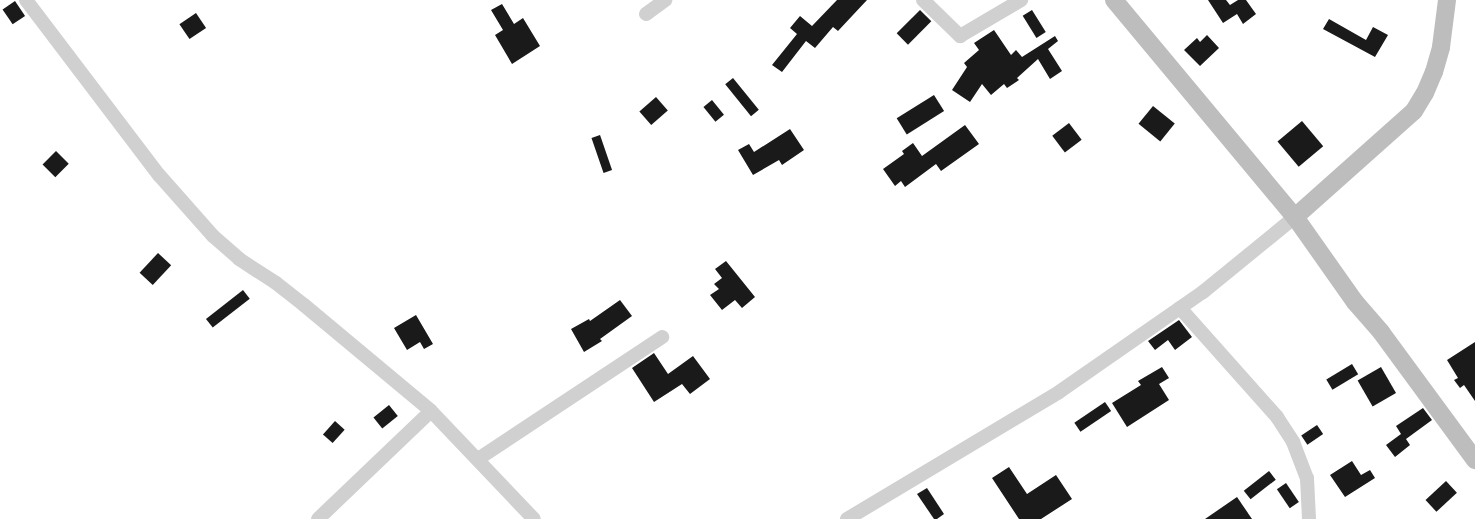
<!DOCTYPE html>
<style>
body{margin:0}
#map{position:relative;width:1475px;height:519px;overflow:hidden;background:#fff;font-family:Manrope,sans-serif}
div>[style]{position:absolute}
.building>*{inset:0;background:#1a1a1a;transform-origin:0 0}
.street>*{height:14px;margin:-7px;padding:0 7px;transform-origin:7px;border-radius:7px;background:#d0d0d0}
.secondary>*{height:18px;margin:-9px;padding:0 9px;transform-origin:9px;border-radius:9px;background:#bdbdbd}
span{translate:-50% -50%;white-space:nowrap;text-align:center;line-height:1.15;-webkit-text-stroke:6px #fff;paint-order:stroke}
</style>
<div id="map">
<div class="building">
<i style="clip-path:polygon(837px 0,867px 0,838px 31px,833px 27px,815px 48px,806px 41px,782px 72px,772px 65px,797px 34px,790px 28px,800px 16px,812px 26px)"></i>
<i style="clip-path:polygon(1208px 0,1226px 0,1230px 5px,1238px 0,1246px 0,1256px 14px,1243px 24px,1237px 14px,1223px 23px)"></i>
<i style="left:15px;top:1px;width:18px;height:15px;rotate:56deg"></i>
<i style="clip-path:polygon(502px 4px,514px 24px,523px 18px,540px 46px,512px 64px,495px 35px,503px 30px,491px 10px)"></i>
<i style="left:920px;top:10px;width:16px;height:33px;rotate:45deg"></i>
<i style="left:1032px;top:10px;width:26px;height:11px;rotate:58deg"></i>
<i style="left:196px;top:13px;width:18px;height:20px;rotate:56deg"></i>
<i style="clip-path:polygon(1329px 19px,1366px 40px,1373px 27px,1388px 35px,1375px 57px,1323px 29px)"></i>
<i style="clip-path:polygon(994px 30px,1011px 55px,1016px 50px,1022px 57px,1055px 36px,1058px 41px,1048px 49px,1062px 71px,1050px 79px,1038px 59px,1017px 78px,1019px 80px,1007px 88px,1004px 84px,991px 95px,982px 84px,970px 102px,952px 90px,967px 67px,964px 63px,979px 50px,974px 43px)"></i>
<i style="clip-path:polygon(1207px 35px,1219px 48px,1200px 66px,1184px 50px,1197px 38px,1200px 42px)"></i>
<i style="left:733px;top:78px;width:41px;height:10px;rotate:51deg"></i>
<i style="left:934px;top:95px;width:19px;height:44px;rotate:58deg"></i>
<i style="left:656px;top:97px;width:18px;height:22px;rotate:49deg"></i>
<i style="left:712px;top:100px;width:19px;height:11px;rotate:51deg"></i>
<i style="left:1153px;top:106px;width:28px;height:23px;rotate:39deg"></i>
<i style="left:1302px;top:121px;width:33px;height:32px;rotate:50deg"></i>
<i style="left:1069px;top:123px;width:21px;height:21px;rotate:53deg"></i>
<i style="clip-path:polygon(965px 125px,979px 144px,941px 171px,936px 164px,905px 187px,901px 181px,895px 186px,883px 169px,904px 154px,902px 151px,913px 143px,922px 156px)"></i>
<i style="clip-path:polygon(790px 129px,804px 150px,782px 165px,779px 160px,753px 175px,738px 150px,749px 144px,754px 152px)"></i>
<i style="left:600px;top:135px;width:37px;height:9px;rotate:71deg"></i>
<i style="left:56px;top:151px;width:18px;height:19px;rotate:45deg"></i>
<i style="left:158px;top:253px;width:18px;height:27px;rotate:43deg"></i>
<i style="clip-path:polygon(726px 261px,755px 297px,742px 308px,735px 300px,722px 310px,710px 295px,719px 289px,714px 284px,722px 278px,715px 269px)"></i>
<i style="left:243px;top:290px;width:11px;height:47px;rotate:52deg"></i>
<i style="clip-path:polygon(620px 300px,632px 316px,600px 339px,602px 341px,584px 352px,571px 329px,589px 319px,590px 321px)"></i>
<i style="clip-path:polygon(416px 315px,433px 344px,424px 349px,420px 342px,407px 350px,394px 328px)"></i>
<i style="clip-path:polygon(1179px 320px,1192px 337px,1175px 350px,1168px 340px,1155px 350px,1148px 341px)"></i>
<i style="clip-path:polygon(1475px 342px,1475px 401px,1464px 385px,1460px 388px,1454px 380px,1458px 378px,1447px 360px)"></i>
<i style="clip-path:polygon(654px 353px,668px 374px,693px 356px,710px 379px,690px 394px,682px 384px,654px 402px,632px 368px)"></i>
<i style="left:1352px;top:364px;width:12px;height:30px;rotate:59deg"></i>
<i style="clip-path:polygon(1162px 367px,1169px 378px,1159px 384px,1169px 400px,1127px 427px,1112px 403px,1141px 385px,1138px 381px)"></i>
<i style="left:1381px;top:367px;width:30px;height:27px;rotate:60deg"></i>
<i style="left:1105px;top:402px;width:11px;height:37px;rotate:56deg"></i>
<i style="left:389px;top:405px;width:14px;height:20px;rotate:51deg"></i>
<i style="clip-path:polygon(1423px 408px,1432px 420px,1406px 439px,1410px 445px,1395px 457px,1386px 445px,1401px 434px,1396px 426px)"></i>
<i style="left:335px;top:421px;width:13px;height:18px;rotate:42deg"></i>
<i style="left:1317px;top:425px;width:11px;height:19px;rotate:56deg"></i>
<i style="clip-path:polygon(1352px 461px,1361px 475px,1370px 470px,1375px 478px,1345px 497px,1330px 475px)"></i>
<i style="clip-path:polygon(1009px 467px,1027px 494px,1056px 475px,1072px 499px,1041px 519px,1019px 519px,992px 478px)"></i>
<i style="left:1269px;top:471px;width:11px;height:32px;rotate:52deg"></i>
<i style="left:1446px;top:481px;width:16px;height:28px;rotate:47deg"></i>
<i style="left:1286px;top:483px;width:23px;height:11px;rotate:56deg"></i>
<i style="clip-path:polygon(927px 488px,944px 514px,937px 519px,934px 519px,917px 494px)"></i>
<i style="clip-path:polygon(1237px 497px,1252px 519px,1205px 519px)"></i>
</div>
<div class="street">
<i style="left:26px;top:0;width:220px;rotate:52.8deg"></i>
<i style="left:159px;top:175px;width:81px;rotate:48.5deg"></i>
<i style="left:213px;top:236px;width:35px;rotate:41deg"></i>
<i style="left:239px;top:259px;width:44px;rotate:33deg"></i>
<i style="left:276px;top:283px;width:36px;rotate:38deg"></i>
<i style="left:304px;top:305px;width:165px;rotate:39.8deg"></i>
<i style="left:431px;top:411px;width:149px;rotate:46.4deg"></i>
<i style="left:923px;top:0;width:52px;rotate:44.2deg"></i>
<i style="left:960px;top:36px;width:71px;rotate:-30.5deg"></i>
<i style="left:646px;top:14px;width:24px;rotate:-36deg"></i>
<i style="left:1180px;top:308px;width:146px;rotate:48.3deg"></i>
<i style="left:1277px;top:417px;width:30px;rotate:57deg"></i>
<i style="left:1293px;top:442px;width:39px;rotate:69deg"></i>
<i style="left:1307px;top:478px;width:41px;rotate:87.2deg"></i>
<i style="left:478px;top:459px;width:221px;rotate:-33.5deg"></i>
<i style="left:318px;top:519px;width:156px;rotate:-43.7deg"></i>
<i style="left:847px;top:519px;width:247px;rotate:-30.9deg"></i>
<i style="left:1059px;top:392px;width:175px;rotate:-34.8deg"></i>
<i style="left:1203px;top:292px;width:119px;rotate:-39.2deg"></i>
</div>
<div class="secondary">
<i style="left:1114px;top:0;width:283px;rotate:50.2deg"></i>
<i style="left:1295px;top:217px;width:104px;rotate:54.8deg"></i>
<i style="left:1355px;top:302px;width:40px;rotate:49deg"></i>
<i style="left:1381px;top:332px;width:159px;rotate:53.7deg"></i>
<i style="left:1295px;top:217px;width:159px;rotate:-41.7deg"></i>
<i style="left:1414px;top:111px;width:21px;rotate:-59deg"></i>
<i style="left:1425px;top:93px;width:23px;rotate:-67deg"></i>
<i style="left:1434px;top:72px;width:26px;rotate:-74deg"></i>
<i style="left:1441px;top:47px;width:47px;rotate:-82.7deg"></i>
</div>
</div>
